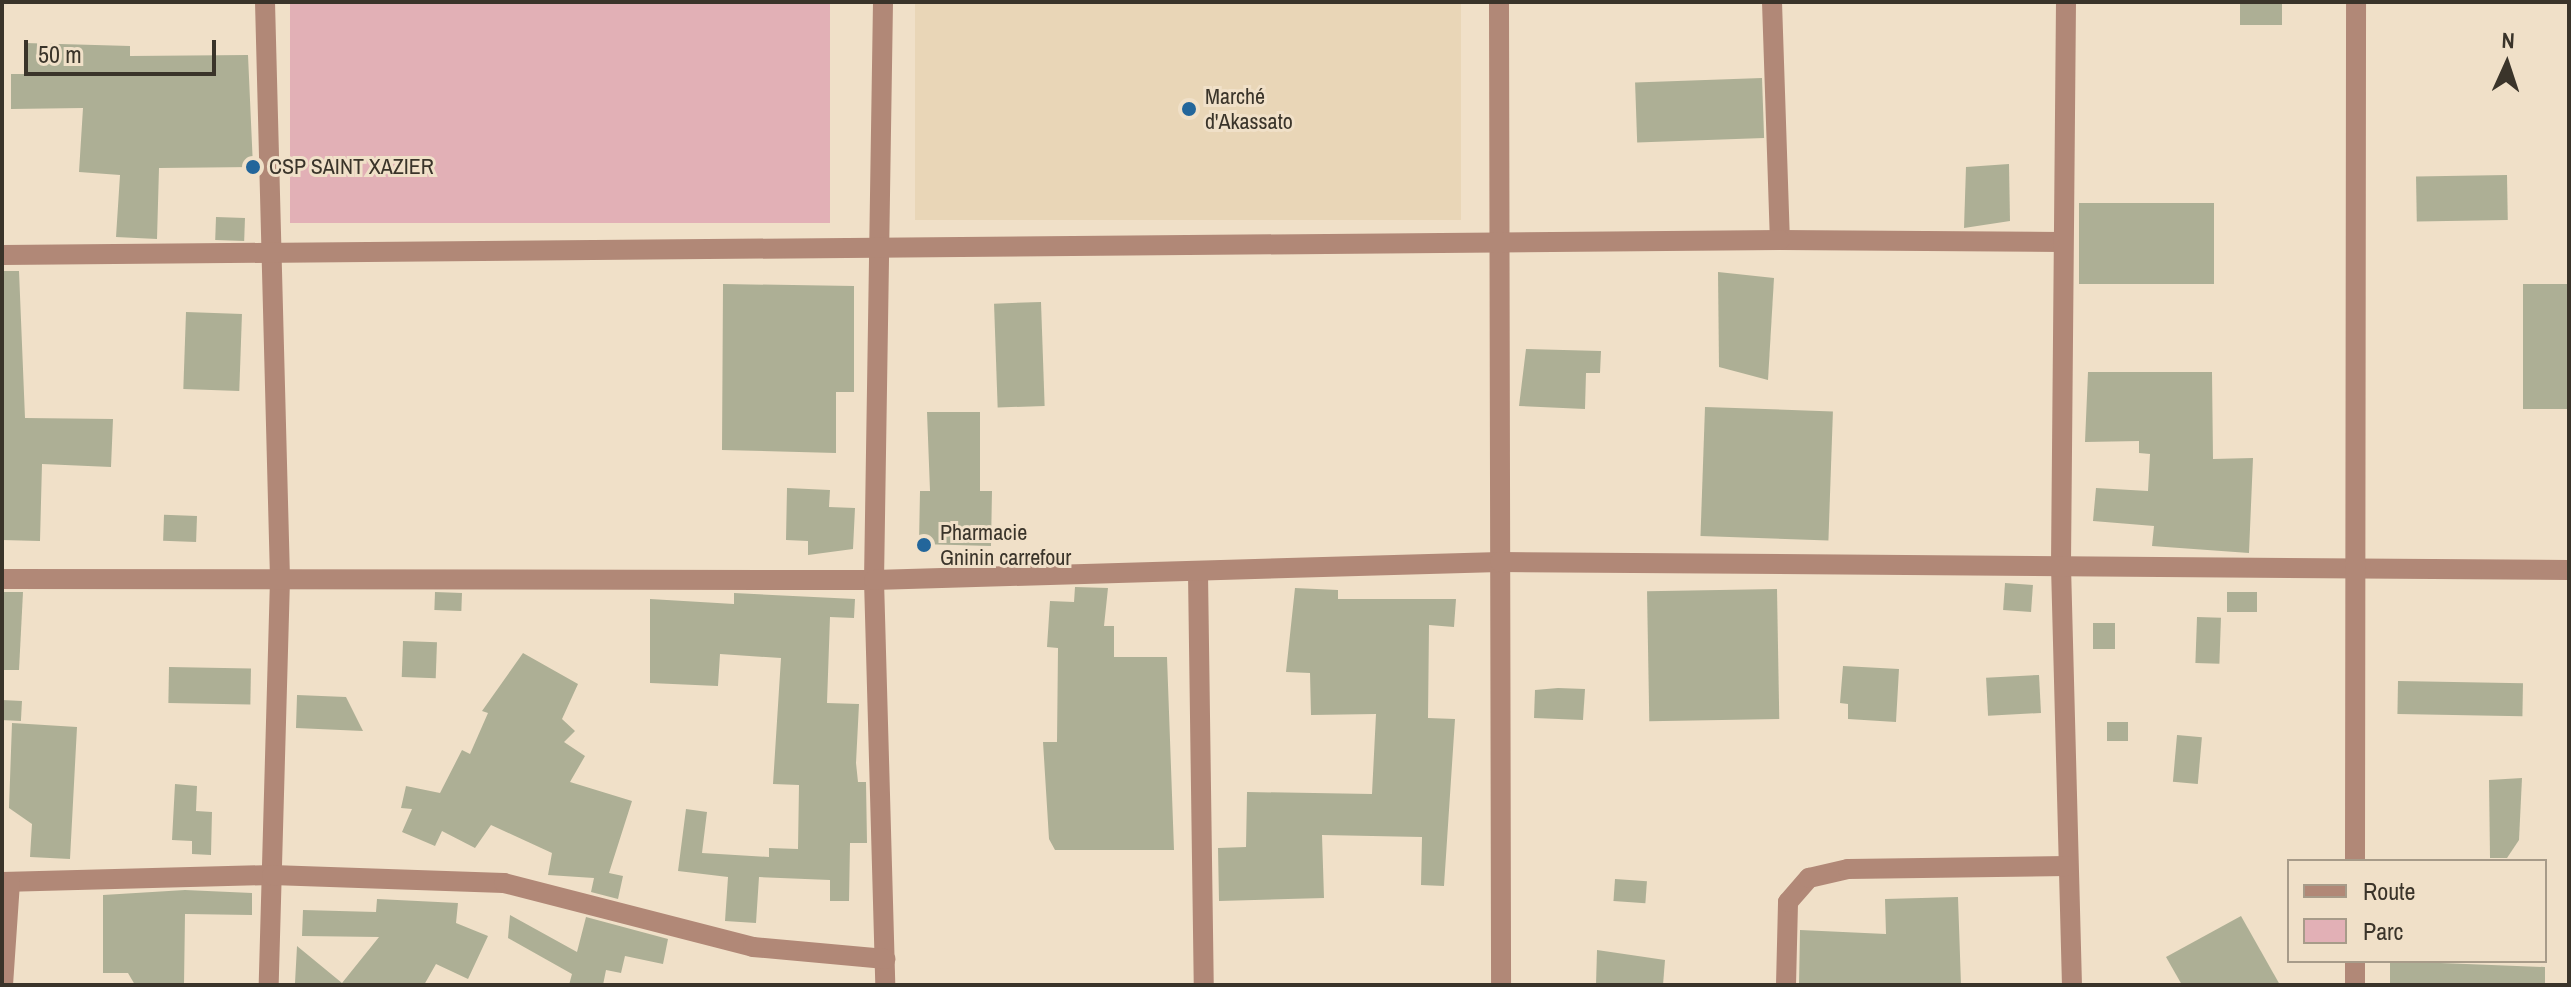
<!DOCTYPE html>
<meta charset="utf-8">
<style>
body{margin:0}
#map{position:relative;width:2571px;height:987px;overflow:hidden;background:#f0e0c8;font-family:"Archivo Narrow",sans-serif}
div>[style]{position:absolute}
.built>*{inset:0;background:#e9d6b7;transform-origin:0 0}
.green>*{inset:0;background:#e2b0b6;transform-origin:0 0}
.building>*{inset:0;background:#adaf95;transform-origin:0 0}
.minor>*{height:20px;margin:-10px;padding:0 10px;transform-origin:10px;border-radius:10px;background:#b18877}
.dots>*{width:22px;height:22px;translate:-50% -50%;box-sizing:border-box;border:4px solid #f0e0c8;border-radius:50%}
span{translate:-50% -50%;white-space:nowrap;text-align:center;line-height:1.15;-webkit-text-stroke:6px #f0e0c8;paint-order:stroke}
.poi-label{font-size:22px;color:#3a342a}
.left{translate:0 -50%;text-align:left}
.frame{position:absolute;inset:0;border:4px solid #3a342a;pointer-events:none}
.legend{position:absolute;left:2287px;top:859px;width:260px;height:104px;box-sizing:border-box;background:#f0e0c8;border:2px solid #a79b89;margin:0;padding:10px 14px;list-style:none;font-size:24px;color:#3a342a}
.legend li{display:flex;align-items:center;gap:16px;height:40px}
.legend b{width:40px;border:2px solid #a79b89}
.north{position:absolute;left:2467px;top:24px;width:80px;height:80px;-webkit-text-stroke:6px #f0e0c8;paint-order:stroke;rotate:3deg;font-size:22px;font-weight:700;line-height:32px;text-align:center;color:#3a342a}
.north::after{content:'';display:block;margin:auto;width:28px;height:36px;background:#3a342a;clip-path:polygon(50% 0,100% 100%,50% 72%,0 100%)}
.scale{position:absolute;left:24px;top:40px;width:192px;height:36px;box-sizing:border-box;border:4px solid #3a342a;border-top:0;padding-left:10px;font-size:24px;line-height:28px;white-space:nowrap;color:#3a342a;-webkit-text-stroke:6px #f0e0c8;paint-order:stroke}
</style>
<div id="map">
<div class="built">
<i style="left:915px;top:2px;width:546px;height:218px"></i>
</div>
<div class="green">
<i style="left:290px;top:2px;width:540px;height:221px"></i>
</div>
<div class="building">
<i style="left:2240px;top:2px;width:42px;height:23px"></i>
<i style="clip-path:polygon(25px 43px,130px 46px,130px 56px,248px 55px,253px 167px,159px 168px,157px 239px,116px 237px,120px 175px,79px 172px,83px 108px,11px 109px,11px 74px,25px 74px)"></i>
<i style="left:1762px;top:78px;width:60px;height:127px;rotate:88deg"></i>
<i style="clip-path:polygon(2009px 164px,2010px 221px,1964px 228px,1966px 167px)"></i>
<i style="left:2507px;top:175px;width:45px;height:91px;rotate:89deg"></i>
<i style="left:2214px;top:203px;width:81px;height:135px;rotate:90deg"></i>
<i style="left:216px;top:217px;width:29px;height:23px;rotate:2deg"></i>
<i style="clip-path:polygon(2px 271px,19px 271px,25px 418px,113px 419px,111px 467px,42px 464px,40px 541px,2px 540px)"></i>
<i style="clip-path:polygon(1718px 272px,1774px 278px,1768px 380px,1719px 367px)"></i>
<i style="clip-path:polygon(723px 284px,854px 286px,854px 392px,836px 392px,836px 453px,722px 450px)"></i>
<i style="left:2569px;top:284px;width:125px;height:46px;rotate:90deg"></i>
<i style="left:1041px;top:302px;width:104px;height:47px;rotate:88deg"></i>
<i style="left:186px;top:312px;width:56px;height:77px;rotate:2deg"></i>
<i style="clip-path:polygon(1526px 349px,1601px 351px,1600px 373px,1586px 373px,1585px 409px,1519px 406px)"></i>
<i style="clip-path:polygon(2088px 372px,2212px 372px,2213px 459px,2253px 458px,2249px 553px,2152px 546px,2154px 526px,2093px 521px,2096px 488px,2148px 491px,2150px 454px,2139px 453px,2139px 441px,2085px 442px)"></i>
<i style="left:1705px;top:407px;width:128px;height:129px;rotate:2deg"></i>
<i style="clip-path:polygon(927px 412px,980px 412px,980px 491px,992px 491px,991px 546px,919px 544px,920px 491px,930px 491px)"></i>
<i style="clip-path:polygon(787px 488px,830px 490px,829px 507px,855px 508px,853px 549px,808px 555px,808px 541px,786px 540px)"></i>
<i style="left:197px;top:516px;width:26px;height:33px;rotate:92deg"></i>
<i style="left:2005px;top:583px;width:28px;height:27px;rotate:4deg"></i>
<i style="clip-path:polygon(1075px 587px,1108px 588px,1104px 626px,1114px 626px,1114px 657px,1167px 657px,1174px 850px,1055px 850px,1049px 839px,1043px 742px,1057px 742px,1058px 648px,1047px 647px,1050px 601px,1074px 602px)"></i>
<i style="clip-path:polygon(1295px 588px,1338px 590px,1338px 599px,1456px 599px,1454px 627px,1429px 625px,1428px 718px,1455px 719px,1444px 886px,1421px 885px,1422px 837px,1322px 835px,1324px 898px,1219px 901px,1218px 848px,1246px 847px,1247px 792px,1372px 794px,1376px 714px,1311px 715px,1310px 673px,1286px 672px)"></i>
<i style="left:1777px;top:589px;width:130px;height:130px;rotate:89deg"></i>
<i style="clip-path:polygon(2px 592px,23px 592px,19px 670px,2px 670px)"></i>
<i style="left:435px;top:592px;width:27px;height:18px;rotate:2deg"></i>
<i style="left:2227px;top:592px;width:30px;height:20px"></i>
<i style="clip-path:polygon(734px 593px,855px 599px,854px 618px,830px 617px,827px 703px,859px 704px,856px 763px,858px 782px,866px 782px,867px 843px,850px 843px,849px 901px,830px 901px,830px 880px,759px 877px,756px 923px,725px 921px,728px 877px,678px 871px,686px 809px,707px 812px,702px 853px,769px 857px,769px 848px,798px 849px,799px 785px,773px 784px,781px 658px,720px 654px,718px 686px,650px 683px,650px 599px,734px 604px)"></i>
<i style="left:2197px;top:617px;width:24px;height:46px;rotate:2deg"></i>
<i style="left:2093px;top:623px;width:22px;height:26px"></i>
<i style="left:403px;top:641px;width:34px;height:36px;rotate:2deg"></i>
<i style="clip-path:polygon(523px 653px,578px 684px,562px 719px,575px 731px,564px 742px,585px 756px,570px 782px,632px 801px,609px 873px,623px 876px,618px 899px,591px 892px,594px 878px,548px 875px,552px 853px,491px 825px,475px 848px,442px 831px,435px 846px,402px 832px,412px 809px,401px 808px,406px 786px,440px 793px,462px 750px,470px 754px,488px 713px,482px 711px)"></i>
<i style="clip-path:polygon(1843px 666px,1899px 669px,1896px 722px,1848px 719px,1848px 704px,1840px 703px)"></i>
<i style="left:169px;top:667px;width:82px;height:36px;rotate:1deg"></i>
<i style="left:2039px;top:675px;width:38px;height:53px;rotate:87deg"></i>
<i style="left:2398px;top:681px;width:125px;height:33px;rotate:1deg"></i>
<i style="clip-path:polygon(1558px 688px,1585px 689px,1583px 720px,1534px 718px,1535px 690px)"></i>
<i style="clip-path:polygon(297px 695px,346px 697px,363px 731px,296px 728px)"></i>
<i style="left:2px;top:700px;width:20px;height:20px;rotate:3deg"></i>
<i style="left:2107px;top:722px;width:21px;height:19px"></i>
<i style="clip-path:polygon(12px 723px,77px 727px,70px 859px,30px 857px,32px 824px,9px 808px)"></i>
<i style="left:2177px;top:735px;width:25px;height:47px;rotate:5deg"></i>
<i style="clip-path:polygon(2522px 778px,2519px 840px,2507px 858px,2490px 858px,2489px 780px)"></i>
<i style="clip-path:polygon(175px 784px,197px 786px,196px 811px,212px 812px,211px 855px,192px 854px,192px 841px,172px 840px)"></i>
<i style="left:1615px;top:879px;width:32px;height:22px;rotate:4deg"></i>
<i style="clip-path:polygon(185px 890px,252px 893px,252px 915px,185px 914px,184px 985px,135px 985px,128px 973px,103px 973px,103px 895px)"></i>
<i style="clip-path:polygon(1958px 897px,1961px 985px,1799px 985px,1800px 930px,1886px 934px,1885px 899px)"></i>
<i style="clip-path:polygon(377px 899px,458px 903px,456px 923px,488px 936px,468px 979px,436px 964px,424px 985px,295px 983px,297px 946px,342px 983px,379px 937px,302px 936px,303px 910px,376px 912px)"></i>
<i style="clip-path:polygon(510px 915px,577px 952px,586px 917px,668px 939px,663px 964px,625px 956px,621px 973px,606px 970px,603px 985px,569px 985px,572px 974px,508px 938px)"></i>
<i style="clip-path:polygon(2241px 916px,2280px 985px,2182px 985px,2166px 957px)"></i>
<i style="clip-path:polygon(1597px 950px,1665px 960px,1663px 985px,1596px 985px)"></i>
<i style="clip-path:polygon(2390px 961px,2545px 967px,2545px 985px,2390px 985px)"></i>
</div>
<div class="minor">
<i style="left:265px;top:2px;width:577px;rotate:88.51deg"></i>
<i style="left:280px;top:579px;width:406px;rotate:91.6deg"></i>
<i style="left:883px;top:2px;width:578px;rotate:90.89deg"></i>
<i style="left:874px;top:580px;width:405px;rotate:88.4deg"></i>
<i style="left:1499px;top:2px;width:983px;rotate:89.88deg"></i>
<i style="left:1772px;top:2px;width:238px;rotate:88.1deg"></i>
<i style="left:1780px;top:240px;width:281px;rotate:0.4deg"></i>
<i style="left:2066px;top:2px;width:564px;rotate:90.51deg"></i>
<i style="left:2061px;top:566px;width:419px;rotate:88.5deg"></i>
<i style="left:2px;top:255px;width:1778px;rotate:-0.48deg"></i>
<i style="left:1198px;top:573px;width:412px;rotate:89.2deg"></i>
<i style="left:2px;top:579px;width:872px;rotate:0.07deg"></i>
<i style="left:874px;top:580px;width:626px;rotate:-1.65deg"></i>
<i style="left:1500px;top:562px;width:1069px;rotate:0.43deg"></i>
<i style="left:2355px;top:861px;width:859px;rotate:-89.93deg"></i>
<i style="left:2px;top:882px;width:270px;rotate:-1.5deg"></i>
<i style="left:272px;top:875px;width:232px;rotate:2deg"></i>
<i style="left:504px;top:883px;width:257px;rotate:14.4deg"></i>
<i style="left:753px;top:947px;width:133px;rotate:5.2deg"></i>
<i style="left:2355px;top:961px;width:24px;rotate:90deg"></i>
<i style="left:3px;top:985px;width:103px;rotate:-86.1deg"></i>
<i style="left:1786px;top:985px;width:83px;rotate:-88.6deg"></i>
<i style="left:1788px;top:902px;width:32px;rotate:-49deg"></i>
<i style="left:1809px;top:878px;width:40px;rotate:-13deg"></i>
<i style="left:1848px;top:869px;width:219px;rotate:-0.8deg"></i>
</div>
<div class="dots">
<i style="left:1189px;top:109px;background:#23669b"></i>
<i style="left:253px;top:167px;background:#23669b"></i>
<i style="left:924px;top:545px;background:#23669b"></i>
</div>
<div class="poi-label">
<span class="left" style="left:1205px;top:109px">Marché<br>d'Akassato</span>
<span class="left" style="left:269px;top:167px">CSP SAINT XAZIER</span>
<span class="left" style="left:940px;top:545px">Pharmacie<br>Gninin carrefour</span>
</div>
<div class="frame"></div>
<ul class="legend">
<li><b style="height:10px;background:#b18877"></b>Route</li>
<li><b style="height:22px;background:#e2b0b6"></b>Parc</li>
</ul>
<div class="north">N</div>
<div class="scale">50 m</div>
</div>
